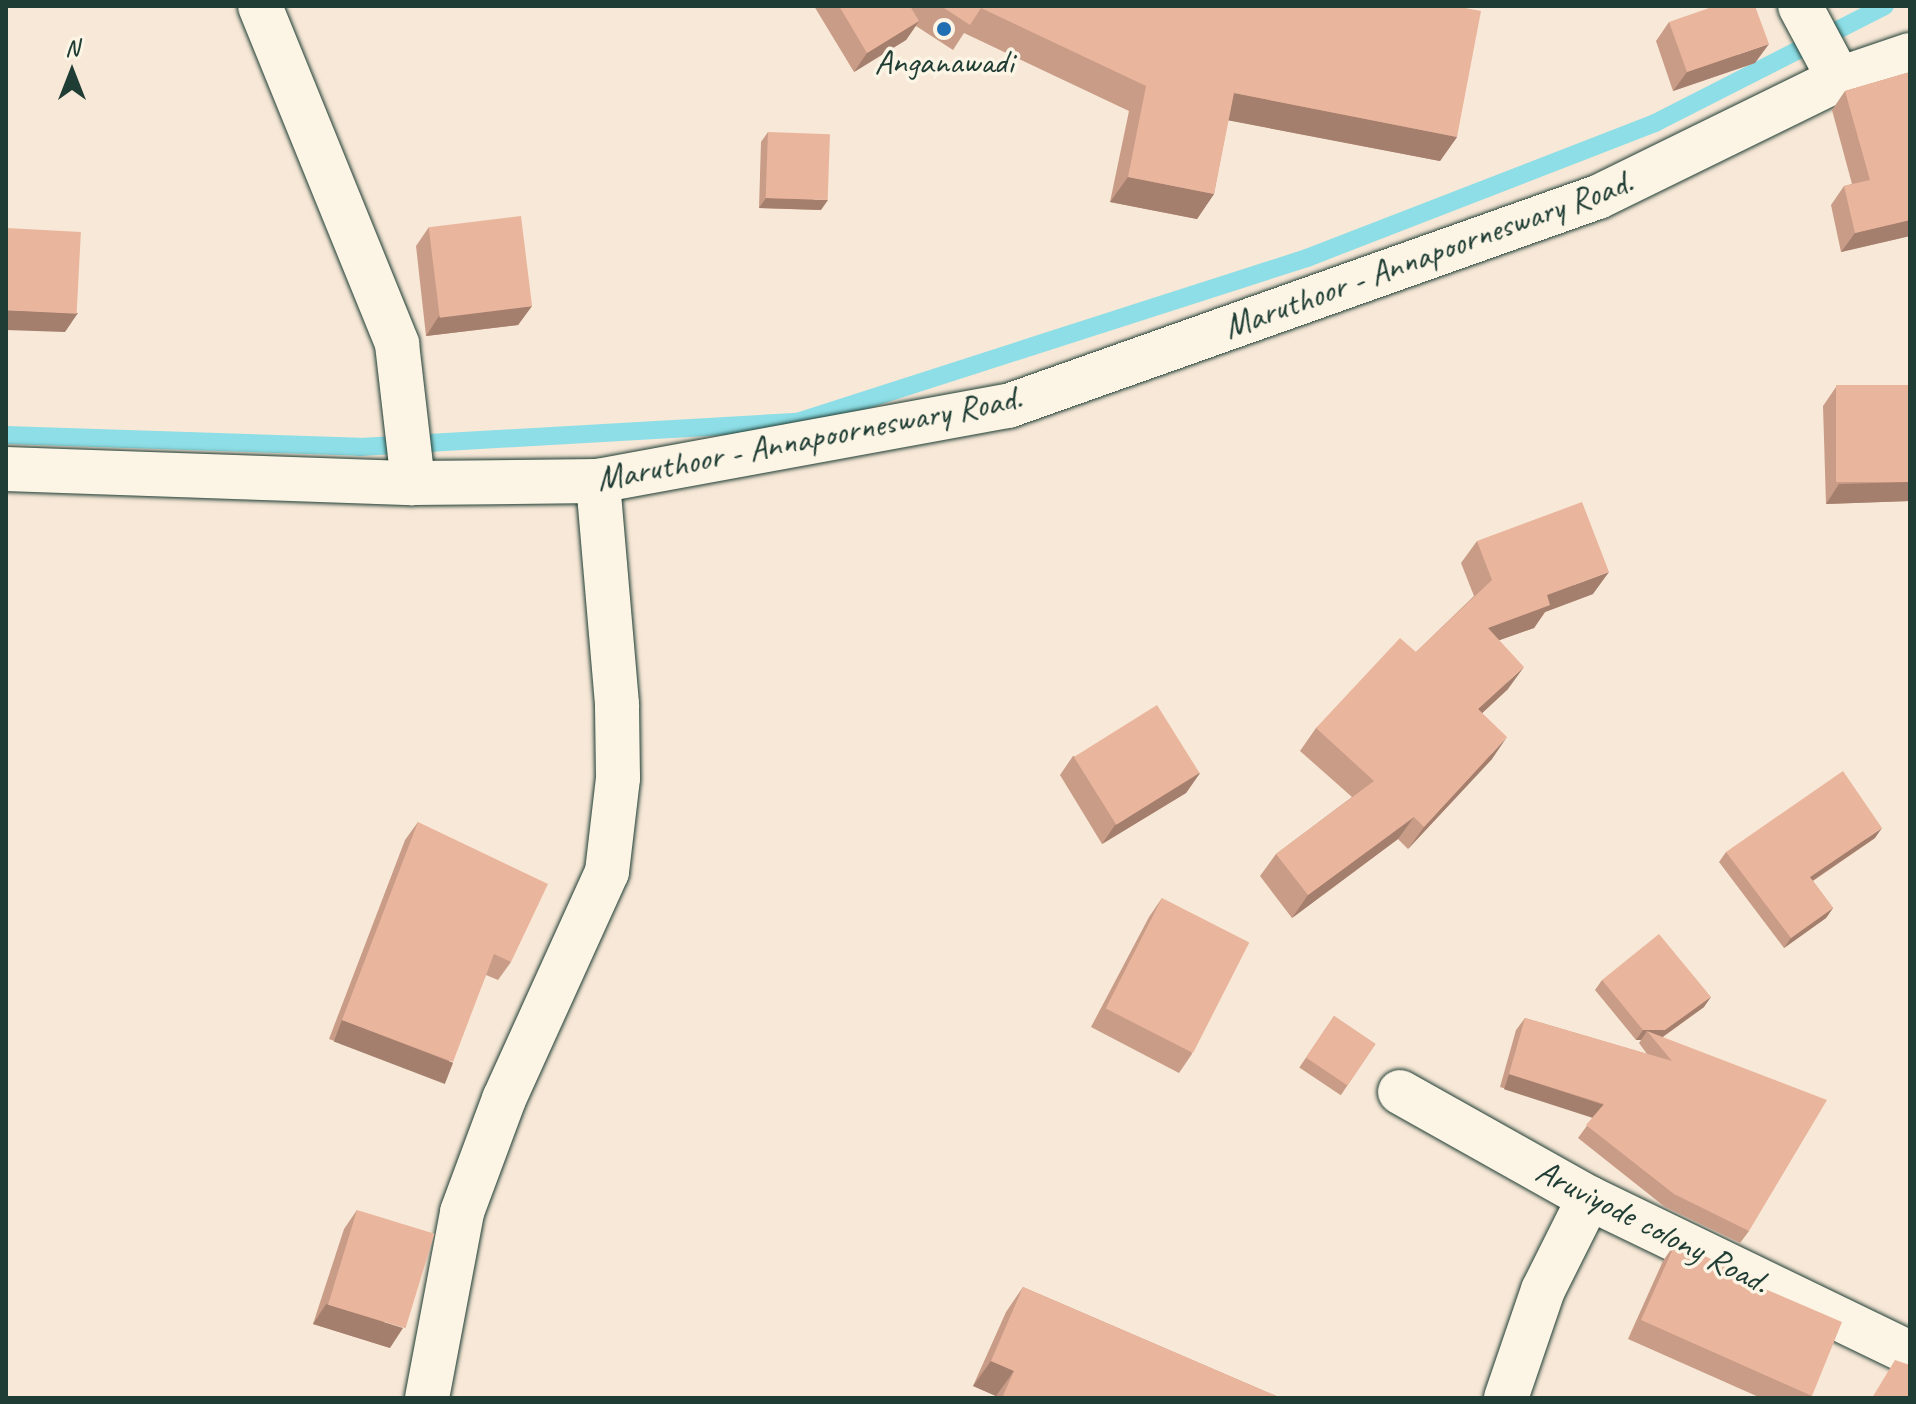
<!DOCTYPE html>
<style>
body{margin:0}
#map{position:relative;width:1916px;height:1404px;overflow:hidden;background:#f8e8d7;font-family:Caveat,sans-serif}
div>[style]{position:absolute}
.stream>*{height:18px;margin:-9px;padding:0 9px;transform-origin:9px;border-radius:9px;background:#8ddee6}
.roads{filter:drop-shadow(0 0 2px #1f3d34) drop-shadow(0 0 2px #1f3d34)}
.minor>*{height:44px;margin:-22px;padding:0 22px;transform-origin:22px;border-radius:22px;background:#fcf5e5}
.wall>*{inset:0;background:#c99c87;transform-origin:0 0}
.shaded-wall>*{inset:0;background:#a47f6e;transform-origin:0 0}
.building>*{inset:0;background:#eab59d;transform-origin:0 0}
.dots>*{width:22px;height:22px;translate:-50% -50%;box-sizing:border-box;border:4px solid #fcf5e5;border-radius:50%}
span{translate:-50% -50%;white-space:nowrap;text-align:center;line-height:1.15;-webkit-text-stroke:7px #fcf5e5;paint-order:stroke}
.poi-label{font-size:34px;color:#1f3d34}
.street-label{font-size:34px;color:#1f3d34}
.frame{position:absolute;inset:0;border:8px solid #1f3d34;pointer-events:none}
.north{position:absolute;left:32px;top:32px;width:80px;height:80px;-webkit-text-stroke:6px #fcf5e5;paint-order:stroke;rotate:0deg;font-size:22px;font-weight:700;line-height:32px;text-align:center;color:#1f3d34}
.north::after{content:'';display:block;margin:auto;width:28px;height:36px;background:#1f3d34;clip-path:polygon(50% 0,100% 100%,50% 72%,0 100%)}
</style>
<div id="map">
<div class="stream">
<i style="left:6px;top:435px;width:354px;rotate:1.9deg"></i>
<i style="left:360px;top:447px;width:438px;rotate:-3.3deg"></i>
<i style="left:797px;top:422px;width:536px;rotate:-17.83deg"></i>
<i style="left:1307px;top:258px;width:373px;rotate:-21.2deg"></i>
<i style="left:1655px;top:123px;width:258px;rotate:-27deg"></i>
</div>
<div class="roads">
<div class="minor">
<i style="left:260px;top:6px;width:365px;rotate:67.9deg"></i>
<i style="left:397px;top:344px;width:140px;rotate:83.4deg"></i>
<i style="left:1800px;top:6px;width:83px;rotate:61.9deg"></i>
<i style="left:6px;top:469px;width:407px;rotate:2deg"></i>
<i style="left:413px;top:483px;width:185px;rotate:-0.6deg"></i>
<i style="left:598px;top:481px;width:417px;rotate:-10.4deg"></i>
<i style="left:1008px;top:406px;width:626px;rotate:-19.51deg"></i>
<i style="left:1598px;top:197px;width:268px;rotate:-26.1deg"></i>
<i style="left:1839px;top:79px;width:75px;rotate:-18.7deg"></i>
<i style="left:1400px;top:1092px;width:217px;rotate:29.3deg"></i>
<i style="left:1589px;top:1198px;width:356px;rotate:25.8deg"></i>
<i style="left:427px;top:1398px;width:189px;rotate:-79.3deg"></i>
<i style="left:462px;top:1212px;width:121px;rotate:-69.6deg"></i>
<i style="left:504px;top:1099px;width:249px;rotate:-65.6deg"></i>
<i style="left:607px;top:872px;width:95px;rotate:-83.3deg"></i>
<i style="left:618px;top:778px;width:74px;rotate:-90.8deg"></i>
<i style="left:617px;top:704px;width:224px;rotate:-94.9deg"></i>
<i style="left:1506px;top:1398px;width:114px;rotate:-71.1deg"></i>
<i style="left:1543px;top:1290px;width:103px;rotate:-63.4deg"></i>
</div>
</div>
<div class="wall">
<i style="clip-path:polygon(814px 6px,1454px 6px,1457px 137px,1440px 161px,1228px 120px,1214px 194px,1197px 219px,1110px 202px,1129px 111px,964px 33px,953px 50px,916px 26px,906px 40px,854px 72px)"></i>
<i style="clip-path:polygon(1669px 22px,1755px 63px,1673px 91px,1656px 41px)"></i>
<i style="clip-path:polygon(1910px 72px,1910px 236px,1841px 252px,1831px 205px,1844px 186px,1852px 184px,1832px 110px,1845px 91px)"></i>
<i style="clip-path:polygon(768px 132px,821px 210px,759px 208px,761px 142px)"></i>
<i style="clip-path:polygon(429px 227px,532px 306px,518px 325px,426px 336px,416px 246px)"></i>
<i style="clip-path:polygon(1910px 385px,1910px 501px,1826px 504px,1823px 406px,1836px 387px)"></i>
<i style="clip-path:polygon(1477px 541px,1593px 594px,1545px 612px,1534px 628px,1499px 640px,1508px 689px,1482px 713px,1492px 759px,1408px 849px,1398px 839px,1292px 918px,1260px 876px,1276px 854px,1352px 797px,1300px 751px,1316px 728px,1416px 652px,1474px 596px,1461px 563px)"></i>
<i style="clip-path:polygon(1073px 756px,1200px 773px,1186px 793px,1102px 844px,1060px 775px)"></i>
<i style="clip-path:polygon(418px 822px,511px 962px,498px 980px,486px 975px,441px 1080px,329px 1039px,405px 840px)"></i>
<i style="clip-path:polygon(1875px 838px,1813px 881px,1833px 908px,1826px 918px,1784px 948px,1719px 862px,1726px 852px)"></i>
<i style="clip-path:polygon(1162px 898px,1192px 1054px,1179px 1073px,1091px 1027px,1149px 917px)"></i>
<i style="clip-path:polygon(1602px 980px,1704px 1007px,1663px 1037px,1749px 1231px,1740px 1243px,1665px 1207px,1578px 1138px,1594px 1116px,1500px 1087px,1516px 1030px,1525px 1018px,1647px 1054px,1639px 1043px,1641px 1040px,1636px 1040px,1595px 990px)"></i>
<i style="left:1334px;top:1016px;width:50px;height:62px;rotate:34deg"></i>
<i style="clip-path:polygon(357px 1210px,390px 1348px,313px 1324px,344px 1229px)"></i>
<i style="clip-path:polygon(1676px 1242px,1812px 1396px,1811px 1398px,1761px 1398px,1628px 1339px,1663px 1261px)"></i>
<i style="clip-path:polygon(1023px 1287px,1281px 1398px,995px 1398px,996px 1396px,973px 1386px,1006px 1312px)"></i>
</div>
<div class="shaded-wall">
<i style="clip-path:polygon(919px 21px,906px 40px,854px 72px,867px 53px)"></i>
<i style="clip-path:polygon(1769px 44px,1755px 63px,1673px 91px,1687px 72px)"></i>
<i style="clip-path:polygon(1234px 93px,1457px 137px,1440px 161px,1216px 118px)"></i>
<i style="clip-path:polygon(1128px 177px,1214px 194px,1197px 219px,1110px 202px)"></i>
<i style="clip-path:polygon(766px 198px,828px 200px,821px 210px,759px 208px)"></i>
<i style="clip-path:polygon(1910px 220px,1910px 236px,1841px 252px,1855px 233px)"></i>
<i style="clip-path:polygon(532px 306px,518px 325px,426px 336px,439px 316px)"></i>
<i style="clip-path:polygon(6px 310px,78px 313px,65px 332px,6px 330px)"></i>
<i style="clip-path:polygon(1910px 482px,1910px 501px,1826px 504px,1839px 484px)"></i>
<i style="clip-path:polygon(1609px 572px,1593px 594px,1545px 612px,1534px 628px,1472px 650px,1488px 628px,1547px 595px)"></i>
<i style="clip-path:polygon(1524px 667px,1508px 689px,1462px 732px,1478px 709px)"></i>
<i style="clip-path:polygon(1507px 737px,1492px 759px,1408px 849px,1424px 827px)"></i>
<i style="clip-path:polygon(1200px 773px,1186px 793px,1102px 844px,1115px 825px)"></i>
<i style="clip-path:polygon(1414px 817px,1398px 839px,1292px 918px,1308px 895px)"></i>
<i style="clip-path:polygon(1882px 828px,1875px 838px,1803px 887px,1810px 877px)"></i>
<i style="clip-path:polygon(1833px 908px,1826px 918px,1784px 948px,1791px 938px)"></i>
<i style="clip-path:polygon(1711px 997px,1704px 1007px,1658px 1040px,1647px 1031px,1641px 1040px,1636px 1040px,1643px 1030px)"></i>
<i style="left:342px;top:1020px;width:119px;height:23px;rotate:21deg"></i>
<i style="left:1509px;top:1074px;width:100px;height:16px;rotate:18deg"></i>
<i style="clip-path:polygon(326px 1304px,403px 1328px,390px 1348px,313px 1324px)"></i>
<i style="clip-path:polygon(991px 1361px,1014px 1371px,996px 1396px,973px 1386px)"></i>
</div>
<div class="building">
<i style="clip-path:polygon(839px 6px,910px 6px,919px 21px,867px 53px)"></i>
<i style="clip-path:polygon(941px 6px,1454px 6px,1481px 11px,1457px 137px,1234px 93px,1214px 194px,1128px 177px,1146px 86px,981px 8px,970px 25px)"></i>
<i style="clip-path:polygon(1715px 6px,1755px 6px,1769px 44px,1687px 72px,1669px 22px)"></i>
<i style="clip-path:polygon(1910px 72px,1910px 220px,1855px 233px,1844px 186px,1870px 180px,1845px 91px)"></i>
<i style="left:768px;top:132px;width:62px;height:66px;rotate:2deg"></i>
<i style="left:521px;top:216px;width:91px;height:93px;rotate:83deg"></i>
<i style="left:6px;top:228px;width:75px;height:82px;rotate:3deg"></i>
<i style="left:1910px;top:385px;width:97px;height:74px;rotate:90deg"></i>
<i style="clip-path:polygon(1582px 502px,1609px 572px,1547px 595px,1550px 605px,1488px 628px,1524px 667px,1478px 709px,1507px 737px,1424px 827px,1414px 817px,1308px 895px,1276px 854px,1374px 781px,1316px 728px,1400px 638px,1416px 652px,1492px 580px,1477px 541px)"></i>
<i style="left:1157px;top:705px;width:80px;height:98px;rotate:58deg"></i>
<i style="clip-path:polygon(1843px 771px,1882px 828px,1810px 877px,1833px 908px,1791px 938px,1726px 852px)"></i>
<i style="clip-path:polygon(418px 822px,548px 884px,511px 962px,494px 954px,453px 1062px,342px 1020px)"></i>
<i style="left:1162px;top:898px;width:98px;height:124px;rotate:27deg"></i>
<i style="clip-path:polygon(1659px 934px,1711px 997px,1665px 1030px,1643px 1030px,1602px 980px)"></i>
<i style="left:1334px;top:1016px;width:50px;height:50px;rotate:34deg"></i>
<i style="clip-path:polygon(1525px 1018px,1672px 1061px,1647px 1031px,1827px 1100px,1749px 1231px,1674px 1194px,1586px 1125px,1604px 1104px,1509px 1074px)"></i>
<i style="left:357px;top:1210px;width:81px;height:99px;rotate:17deg"></i>
<i style="clip-path:polygon(1676px 1242px,1744px 1275px,1742px 1279px,1842px 1322px,1812px 1396px,1641px 1320px)"></i>
<i style="clip-path:polygon(1023px 1287px,1281px 1398px,1002px 1398px,1014px 1371px,991px 1361px)"></i>
<i style="clip-path:polygon(1895px 1360px,1910px 1365px,1910px 1398px,1872px 1398px)"></i>
</div>
<div class="dots">
<i style="left:944px;top:29px;background:#1f6fb2"></i>
</div>
<div class="poi-label">
<span style="left:944px;top:62px">Anganawadi</span>
</div>
<div class="street-label">
<span style="left:1428px;top:254px;rotate:-20deg">Maruthoor - Annapoorneswary Road.</span>
<span style="left:809px;top:438px;rotate:-11deg">Maruthoor - Annapoorneswary Road.</span>
<span style="left:1653px;top:1226px;rotate:27deg">Aruviyode colony Road.</span>
</div>
<div class="frame"></div>
<div class="north">N</div>
</div>
